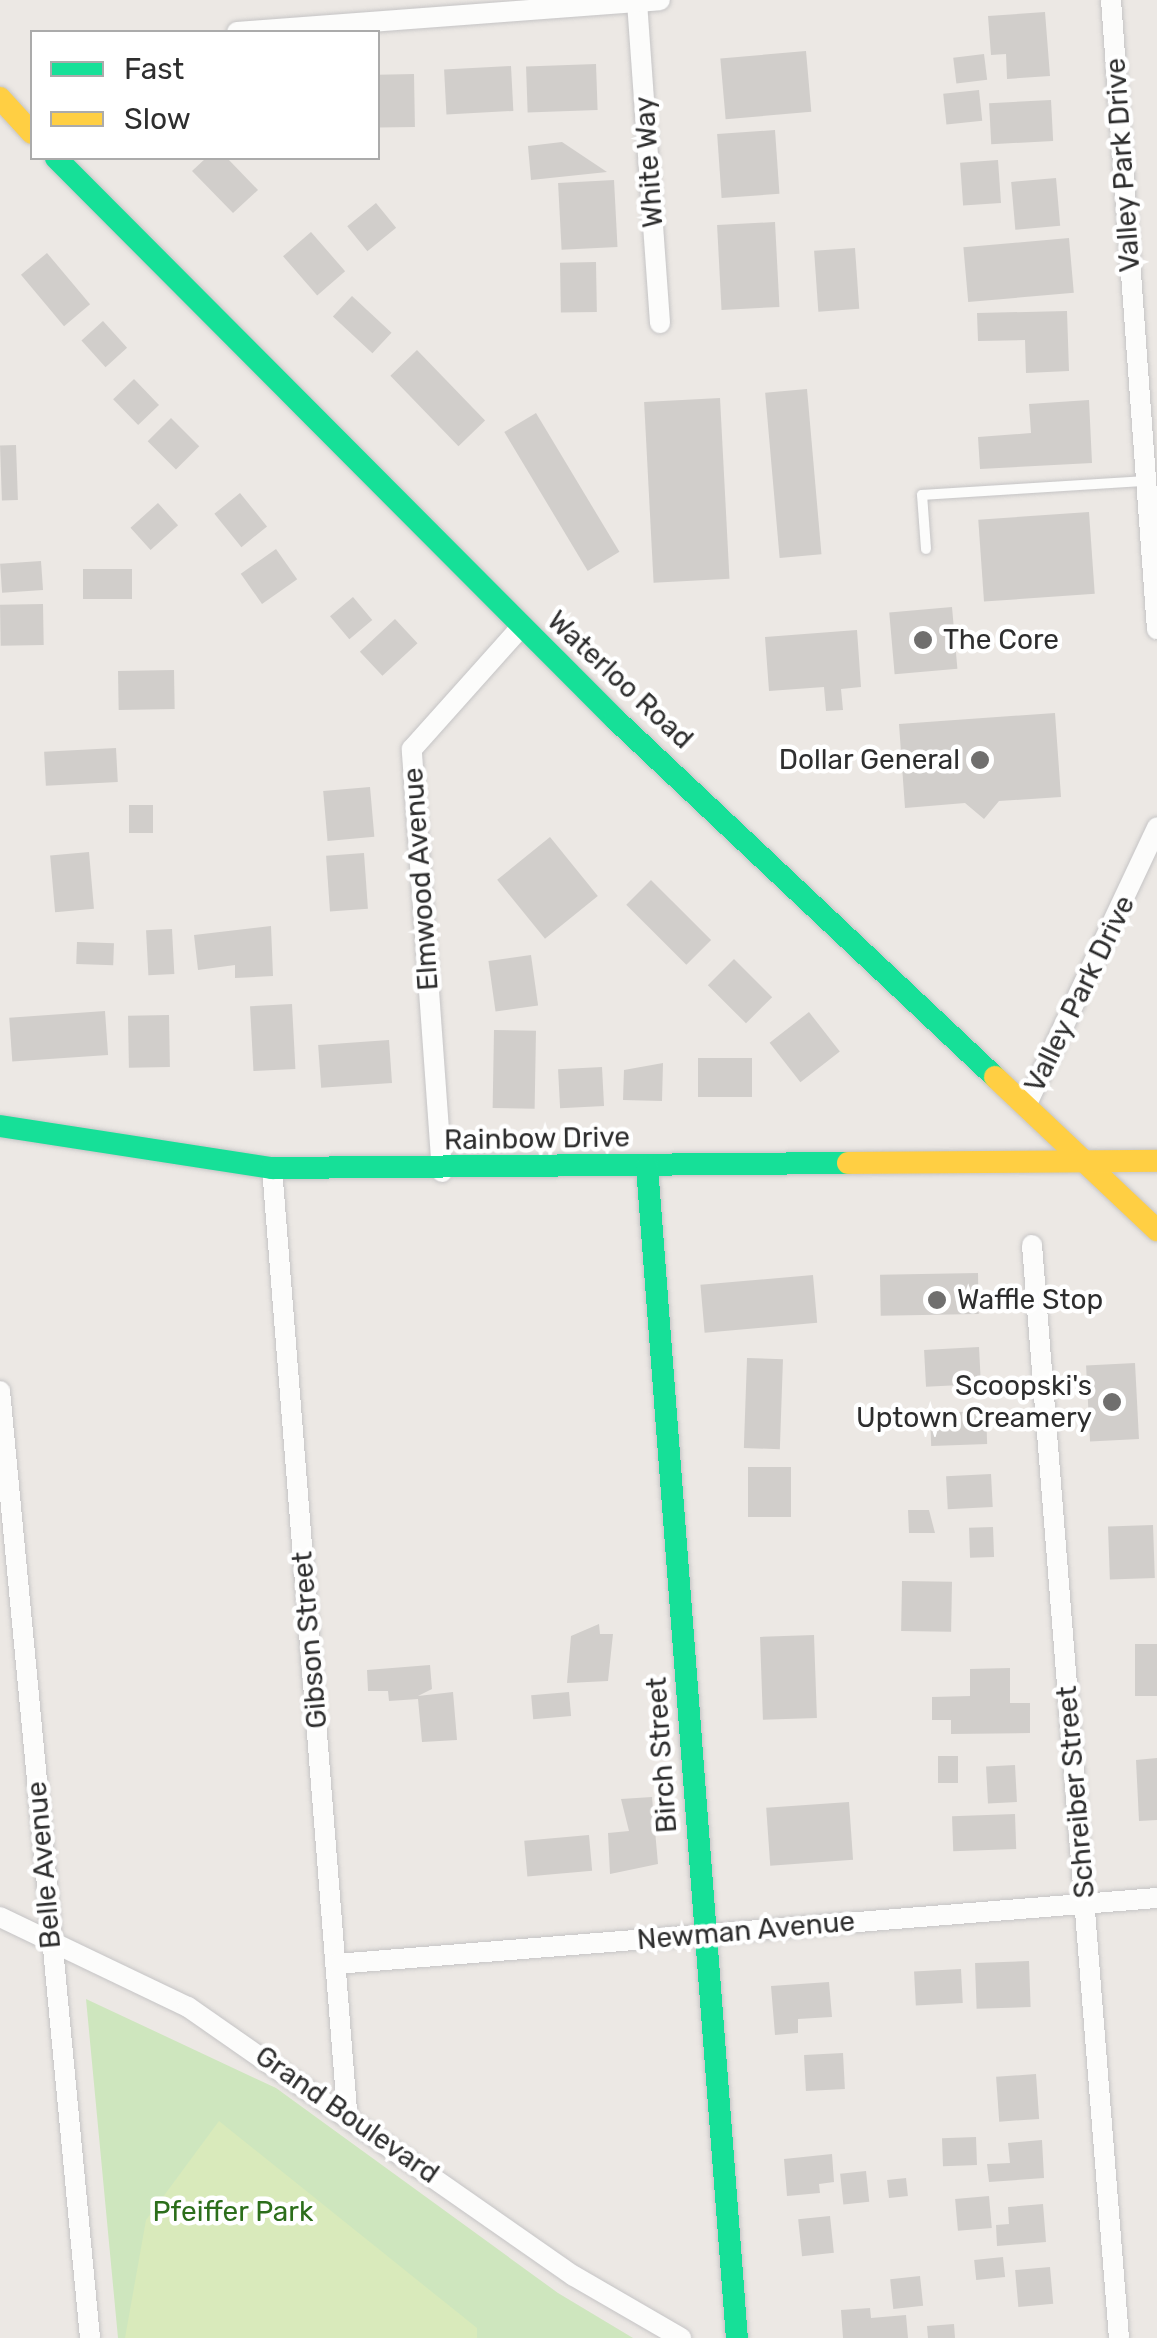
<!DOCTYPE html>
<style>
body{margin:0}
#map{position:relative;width:1157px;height:2338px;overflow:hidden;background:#ece8e4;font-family:Rubik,sans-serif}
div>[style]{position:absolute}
.green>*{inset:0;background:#cee6be}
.pitch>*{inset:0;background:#d9eabb}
.building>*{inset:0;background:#d1cecb;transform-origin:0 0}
.roads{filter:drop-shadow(0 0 2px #c5c4c5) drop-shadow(0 0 2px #c5c4c5)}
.lane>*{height:10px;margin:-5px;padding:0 5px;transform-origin:5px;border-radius:5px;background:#fcfcfb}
.street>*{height:20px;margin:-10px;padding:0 10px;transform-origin:10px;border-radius:10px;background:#fcfcfb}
.fast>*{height:22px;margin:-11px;padding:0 11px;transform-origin:11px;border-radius:11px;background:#16e098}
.slow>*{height:22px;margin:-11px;padding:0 11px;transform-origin:11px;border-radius:11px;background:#ffcf43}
.dots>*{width:28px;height:28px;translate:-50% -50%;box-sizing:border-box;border:5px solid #fff;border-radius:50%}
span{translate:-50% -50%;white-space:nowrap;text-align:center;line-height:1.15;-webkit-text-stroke:9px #fff;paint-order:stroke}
.street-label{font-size:28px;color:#2e2e2e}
.poi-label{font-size:28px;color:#2e2e2e}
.left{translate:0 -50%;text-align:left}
.right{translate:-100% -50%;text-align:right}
.park-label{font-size:28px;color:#2c6e1b}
.legend{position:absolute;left:30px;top:30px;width:350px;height:130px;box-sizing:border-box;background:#fff;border:2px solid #ababab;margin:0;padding:12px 18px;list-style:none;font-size:30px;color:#2e2e2e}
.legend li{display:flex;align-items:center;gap:20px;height:50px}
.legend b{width:50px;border:2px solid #ababab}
</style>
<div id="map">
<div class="green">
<i style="clip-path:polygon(86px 1999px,276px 2088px,558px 2293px,633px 2338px,118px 2338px)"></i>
</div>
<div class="pitch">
<i style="clip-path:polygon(219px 2121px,477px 2328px,477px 2338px,125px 2338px,146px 2220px)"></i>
</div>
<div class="building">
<i style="clip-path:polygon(1045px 12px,1050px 76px,1007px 79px,1006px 54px,991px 55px,988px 16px)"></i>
<i style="left:806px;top:51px;width:61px;height:86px;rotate:85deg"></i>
<i style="left:984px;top:54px;width:26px;height:31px;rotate:83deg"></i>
<i style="left:596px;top:64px;width:46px;height:70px;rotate:88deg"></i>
<i style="left:511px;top:66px;width:45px;height:67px;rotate:87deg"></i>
<i style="left:414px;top:74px;width:53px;height:36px;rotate:89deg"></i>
<i style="left:979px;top:90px;width:31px;height:36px;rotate:84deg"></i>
<i style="left:1051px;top:100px;width:41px;height:62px;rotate:87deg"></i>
<i style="left:775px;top:130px;width:64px;height:58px;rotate:86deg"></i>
<i style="clip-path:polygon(562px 142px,607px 172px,531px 180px,528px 146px)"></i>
<i style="clip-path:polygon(206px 158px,227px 158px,258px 190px,233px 213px,192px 171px)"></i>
<i style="left:998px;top:160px;width:43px;height:38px;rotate:86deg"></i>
<i style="left:1056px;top:178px;width:48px;height:45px;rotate:85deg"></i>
<i style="left:614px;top:180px;width:67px;height:56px;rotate:87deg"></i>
<i style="left:376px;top:203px;width:32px;height:37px;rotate:51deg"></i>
<i style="left:775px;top:222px;width:85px;height:58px;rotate:87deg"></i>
<i style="left:311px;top:232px;width:52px;height:37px;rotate:49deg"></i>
<i style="left:1069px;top:238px;width:55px;height:106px;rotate:85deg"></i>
<i style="left:855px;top:248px;width:61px;height:41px;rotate:86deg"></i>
<i style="left:47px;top:253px;width:67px;height:34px;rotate:50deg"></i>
<i style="left:596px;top:262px;width:50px;height:36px;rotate:89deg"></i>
<i style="left:352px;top:296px;width:54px;height:28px;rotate:43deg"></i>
<i style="clip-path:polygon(1067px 311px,1069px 371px,1026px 373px,1025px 340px,978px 341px,977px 313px)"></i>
<i style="left:103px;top:321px;width:36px;height:29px;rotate:48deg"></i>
<i style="left:417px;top:350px;width:98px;height:37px;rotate:46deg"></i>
<i style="left:134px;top:379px;width:36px;height:29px;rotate:46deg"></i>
<i style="left:807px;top:389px;width:166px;height:42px;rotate:85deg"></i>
<i style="left:720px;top:398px;width:181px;height:76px;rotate:87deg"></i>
<i style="clip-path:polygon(1089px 400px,1092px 463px,980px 469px,978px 437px,1031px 433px,1029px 404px)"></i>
<i style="left:536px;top:413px;width:162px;height:37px;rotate:59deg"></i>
<i style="left:171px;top:418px;width:40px;height:33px;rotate:45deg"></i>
<i style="left:16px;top:445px;width:55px;height:16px;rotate:88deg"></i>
<i style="left:240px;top:493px;width:43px;height:33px;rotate:51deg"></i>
<i style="left:158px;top:503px;width:30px;height:37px;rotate:48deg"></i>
<i style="left:1089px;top:512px;width:82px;height:111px;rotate:86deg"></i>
<i style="left:276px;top:549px;width:37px;height:43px;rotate:55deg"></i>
<i style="left:41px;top:561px;width:29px;height:41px;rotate:86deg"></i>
<i style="left:83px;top:569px;width:49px;height:30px"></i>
<i style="left:353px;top:597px;width:30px;height:30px;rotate:50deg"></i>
<i style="left:43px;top:604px;width:41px;height:43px;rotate:89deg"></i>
<i style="left:952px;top:607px;width:62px;height:63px;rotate:85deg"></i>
<i style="left:395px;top:619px;width:33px;height:48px;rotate:47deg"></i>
<i style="clip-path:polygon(857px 630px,861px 687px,841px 689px,843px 710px,826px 711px,824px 687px,769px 691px,765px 637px)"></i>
<i style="left:174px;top:670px;width:39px;height:56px;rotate:89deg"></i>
<i style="clip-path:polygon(1055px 713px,1061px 797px,999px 801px,984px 819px,965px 803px,905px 808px,899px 724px)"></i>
<i style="left:116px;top:748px;width:34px;height:72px;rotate:87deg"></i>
<i style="left:370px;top:787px;width:50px;height:47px;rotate:85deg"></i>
<i style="left:129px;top:805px;width:24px;height:28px"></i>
<i style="left:550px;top:837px;width:76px;height:68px;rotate:51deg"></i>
<i style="left:89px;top:852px;width:57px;height:39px;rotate:85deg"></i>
<i style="left:364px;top:853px;width:56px;height:38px;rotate:86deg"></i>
<i style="left:651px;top:880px;width:85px;height:35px;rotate:45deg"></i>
<i style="clip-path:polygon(271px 926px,273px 976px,235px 978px,235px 965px,198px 970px,194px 935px)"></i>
<i style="left:172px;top:929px;width:45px;height:26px;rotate:87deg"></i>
<i style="left:77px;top:942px;width:37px;height:22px;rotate:2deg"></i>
<i style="left:531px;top:955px;width:51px;height:43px;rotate:82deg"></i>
<i style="left:734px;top:959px;width:54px;height:37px;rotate:45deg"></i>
<i style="left:292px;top:1004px;width:65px;height:42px;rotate:87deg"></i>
<i style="left:105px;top:1011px;width:44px;height:96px;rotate:86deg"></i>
<i style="left:809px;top:1012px;width:50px;height:50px;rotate:52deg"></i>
<i style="left:169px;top:1015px;width:52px;height:41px;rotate:89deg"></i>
<i style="left:494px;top:1030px;width:42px;height:78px;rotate:1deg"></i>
<i style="left:389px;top:1040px;width:43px;height:71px;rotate:86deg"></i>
<i style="left:698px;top:1058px;width:54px;height:39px"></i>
<i style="clip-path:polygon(663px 1063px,662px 1101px,623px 1100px,624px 1070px)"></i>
<i style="left:602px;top:1067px;width:39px;height:44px;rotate:87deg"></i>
<i style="left:978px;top:1273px;width:41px;height:98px;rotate:89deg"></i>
<i style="left:813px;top:1275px;width:48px;height:113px;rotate:85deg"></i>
<i style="left:979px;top:1347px;width:37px;height:55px;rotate:87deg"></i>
<i style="left:747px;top:1358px;width:36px;height:90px;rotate:2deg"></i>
<i style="left:1135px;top:1363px;width:76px;height:49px;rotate:87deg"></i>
<i style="left:986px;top:1411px;width:33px;height:56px;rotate:88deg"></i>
<i style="left:791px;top:1467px;width:50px;height:43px;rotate:90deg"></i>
<i style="left:991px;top:1474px;width:33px;height:45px;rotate:87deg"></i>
<i style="clip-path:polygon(908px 1510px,929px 1510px,935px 1533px,909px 1533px)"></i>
<i style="left:1153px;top:1525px;width:53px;height:45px;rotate:88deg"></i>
<i style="left:993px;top:1527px;width:30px;height:24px;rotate:88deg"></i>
<i style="left:902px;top:1581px;width:50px;height:50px;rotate:1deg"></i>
<i style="clip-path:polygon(599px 1624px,600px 1634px,613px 1634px,608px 1681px,567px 1683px,571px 1636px)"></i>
<i style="left:814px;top:1635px;width:83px;height:54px;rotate:88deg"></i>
<i style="left:1135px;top:1644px;width:22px;height:52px"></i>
<i style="clip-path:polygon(430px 1665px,432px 1689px,418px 1696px,453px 1692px,457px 1740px,422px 1742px,418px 1699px,389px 1701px,388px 1691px,368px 1691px,367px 1670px)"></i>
<i style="clip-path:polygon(1010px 1668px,1010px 1703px,1030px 1703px,1030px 1733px,951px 1734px,951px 1720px,932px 1720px,932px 1697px,970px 1696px,970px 1669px)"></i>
<i style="left:569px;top:1692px;width:24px;height:38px;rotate:85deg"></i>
<i style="left:938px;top:1756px;width:20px;height:27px"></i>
<i style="clip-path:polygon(1157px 1758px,1157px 1820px,1139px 1821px,1136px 1760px)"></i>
<i style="left:1015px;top:1765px;width:37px;height:29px;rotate:87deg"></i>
<i style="clip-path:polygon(652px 1797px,658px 1864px,610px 1874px,608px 1833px,629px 1831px,621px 1799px)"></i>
<i style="left:849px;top:1802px;width:58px;height:83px;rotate:86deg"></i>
<i style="left:1015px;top:1814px;width:35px;height:63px;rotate:88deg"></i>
<i style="left:589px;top:1835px;width:36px;height:65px;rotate:85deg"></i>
<i style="left:1029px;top:1961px;width:46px;height:54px;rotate:88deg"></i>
<i style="left:961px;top:1969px;width:34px;height:47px;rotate:87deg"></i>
<i style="clip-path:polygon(829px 1982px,832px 2017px,798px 2019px,798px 2033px,775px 2035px,771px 1986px)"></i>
<i style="left:843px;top:2053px;width:36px;height:39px;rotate:87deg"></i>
<i style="left:1036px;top:2074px;width:45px;height:40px;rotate:86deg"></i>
<i style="left:976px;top:2137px;width:28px;height:34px;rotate:88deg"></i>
<i style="clip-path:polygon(1042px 2140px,1044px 2178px,989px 2182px,987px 2164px,1010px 2163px,1008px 2143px)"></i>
<i style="clip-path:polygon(832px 2154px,834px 2182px,819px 2184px,820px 2193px,787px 2196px,784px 2159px)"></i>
<i style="left:866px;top:2171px;width:31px;height:26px;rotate:84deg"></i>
<i style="left:906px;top:2178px;width:18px;height:19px;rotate:84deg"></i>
<i style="left:989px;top:2196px;width:32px;height:34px;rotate:85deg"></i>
<i style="clip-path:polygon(1043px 2204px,1046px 2242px,997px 2246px,996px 2225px,1009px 2224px,1008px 2207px)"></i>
<i style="left:830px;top:2216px;width:37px;height:32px;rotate:84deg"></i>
<i style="left:1003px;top:2257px;width:20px;height:29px;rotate:84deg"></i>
<i style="left:1050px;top:2267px;width:37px;height:35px;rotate:85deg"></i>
<i style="left:920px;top:2276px;width:30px;height:30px;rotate:84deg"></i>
<i style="clip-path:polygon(870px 2308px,871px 2318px,906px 2315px,908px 2338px,843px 2338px,841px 2310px)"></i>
<i style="clip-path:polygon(954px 2324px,955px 2338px,928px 2338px,927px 2326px)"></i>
</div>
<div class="roads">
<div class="lane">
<i style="left:926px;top:549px;width:54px;rotate:-94.2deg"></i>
<i style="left:922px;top:495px;width:224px;rotate:-3.6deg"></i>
</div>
<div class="street">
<i style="left:1111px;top:0;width:631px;rotate:85.82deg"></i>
<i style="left:637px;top:2px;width:322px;rotate:85.9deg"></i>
<i style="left:237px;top:32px;width:424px;rotate:-4.3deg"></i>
<i style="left:1026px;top:1106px;width:308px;rotate:-64.8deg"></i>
<i style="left:272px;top:1168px;width:946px;rotate:85.45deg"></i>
<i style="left:442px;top:1172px;width:424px;rotate:-94.1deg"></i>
<i style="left:412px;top:749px;width:164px;rotate:-48.2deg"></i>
<i style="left:1032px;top:1245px;width:1096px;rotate:85.45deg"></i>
<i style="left:0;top:1391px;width:951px;rotate:84.57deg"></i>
<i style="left:0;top:1917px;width:208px;rotate:25.6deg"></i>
<i style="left:188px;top:2007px;width:470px;rotate:34.9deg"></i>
<i style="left:574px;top:2276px;width:124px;rotate:30.1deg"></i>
<i style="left:336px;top:1964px;width:824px;rotate:-4.6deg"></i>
</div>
<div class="fast">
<i style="left:56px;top:158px;width:792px;rotate:45.1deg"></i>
<i style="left:615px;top:719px;width:522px;rotate:43.29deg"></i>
<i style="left:0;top:1126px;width:275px;rotate:8.8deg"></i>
<i style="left:272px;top:1168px;width:576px;rotate:-0.5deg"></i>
<i style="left:647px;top:1167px;width:1174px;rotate:85.61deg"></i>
</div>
<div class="slow">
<i style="left:0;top:98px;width:47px;rotate:47.6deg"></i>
<i style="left:995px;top:1077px;width:223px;rotate:43.4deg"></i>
<i style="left:848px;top:1163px;width:309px;rotate:-0.4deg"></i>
</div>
</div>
<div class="dots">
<i style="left:923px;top:640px;background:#706f6e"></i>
<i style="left:980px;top:760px;background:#706f6e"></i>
<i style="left:937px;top:1300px;background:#706f6e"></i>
<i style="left:1112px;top:1402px;background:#706f6e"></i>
</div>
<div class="street-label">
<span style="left:649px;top:162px;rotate:-94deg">White Way</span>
<span style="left:1123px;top:165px;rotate:-94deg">Valley Park Drive</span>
<span style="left:620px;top:680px;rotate:43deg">Waterloo Road</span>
<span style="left:421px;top:879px;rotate:-94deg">Elmwood Avenue</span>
<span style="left:1080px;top:994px;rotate:-64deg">Valley Park Drive</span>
<span style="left:537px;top:1139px;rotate:-1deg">Rainbow Drive</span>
<span style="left:310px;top:1640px;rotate:-95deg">Gibson Street</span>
<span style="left:662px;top:1755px;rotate:-94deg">Birch Street</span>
<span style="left:1076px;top:1792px;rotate:-95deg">Schreiber Street</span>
<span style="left:44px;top:1865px;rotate:-95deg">Belle Avenue</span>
<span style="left:746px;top:1931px;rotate:-5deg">Newman Avenue</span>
<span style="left:347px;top:2115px;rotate:35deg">Grand Boulevard</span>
</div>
<div class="poi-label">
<span class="left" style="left:943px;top:640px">The Core</span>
<span class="right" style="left:960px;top:760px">Dollar General</span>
<span class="left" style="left:957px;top:1300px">Waffle Stop</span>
<span class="right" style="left:1092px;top:1402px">Scoopski's<br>Uptown Creamery</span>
</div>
<div class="park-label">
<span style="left:233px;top:2212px">Pfeiffer Park</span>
</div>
<ul class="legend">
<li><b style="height:12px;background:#16e098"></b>Fast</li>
<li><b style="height:12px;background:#ffcf43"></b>Slow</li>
</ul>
</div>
